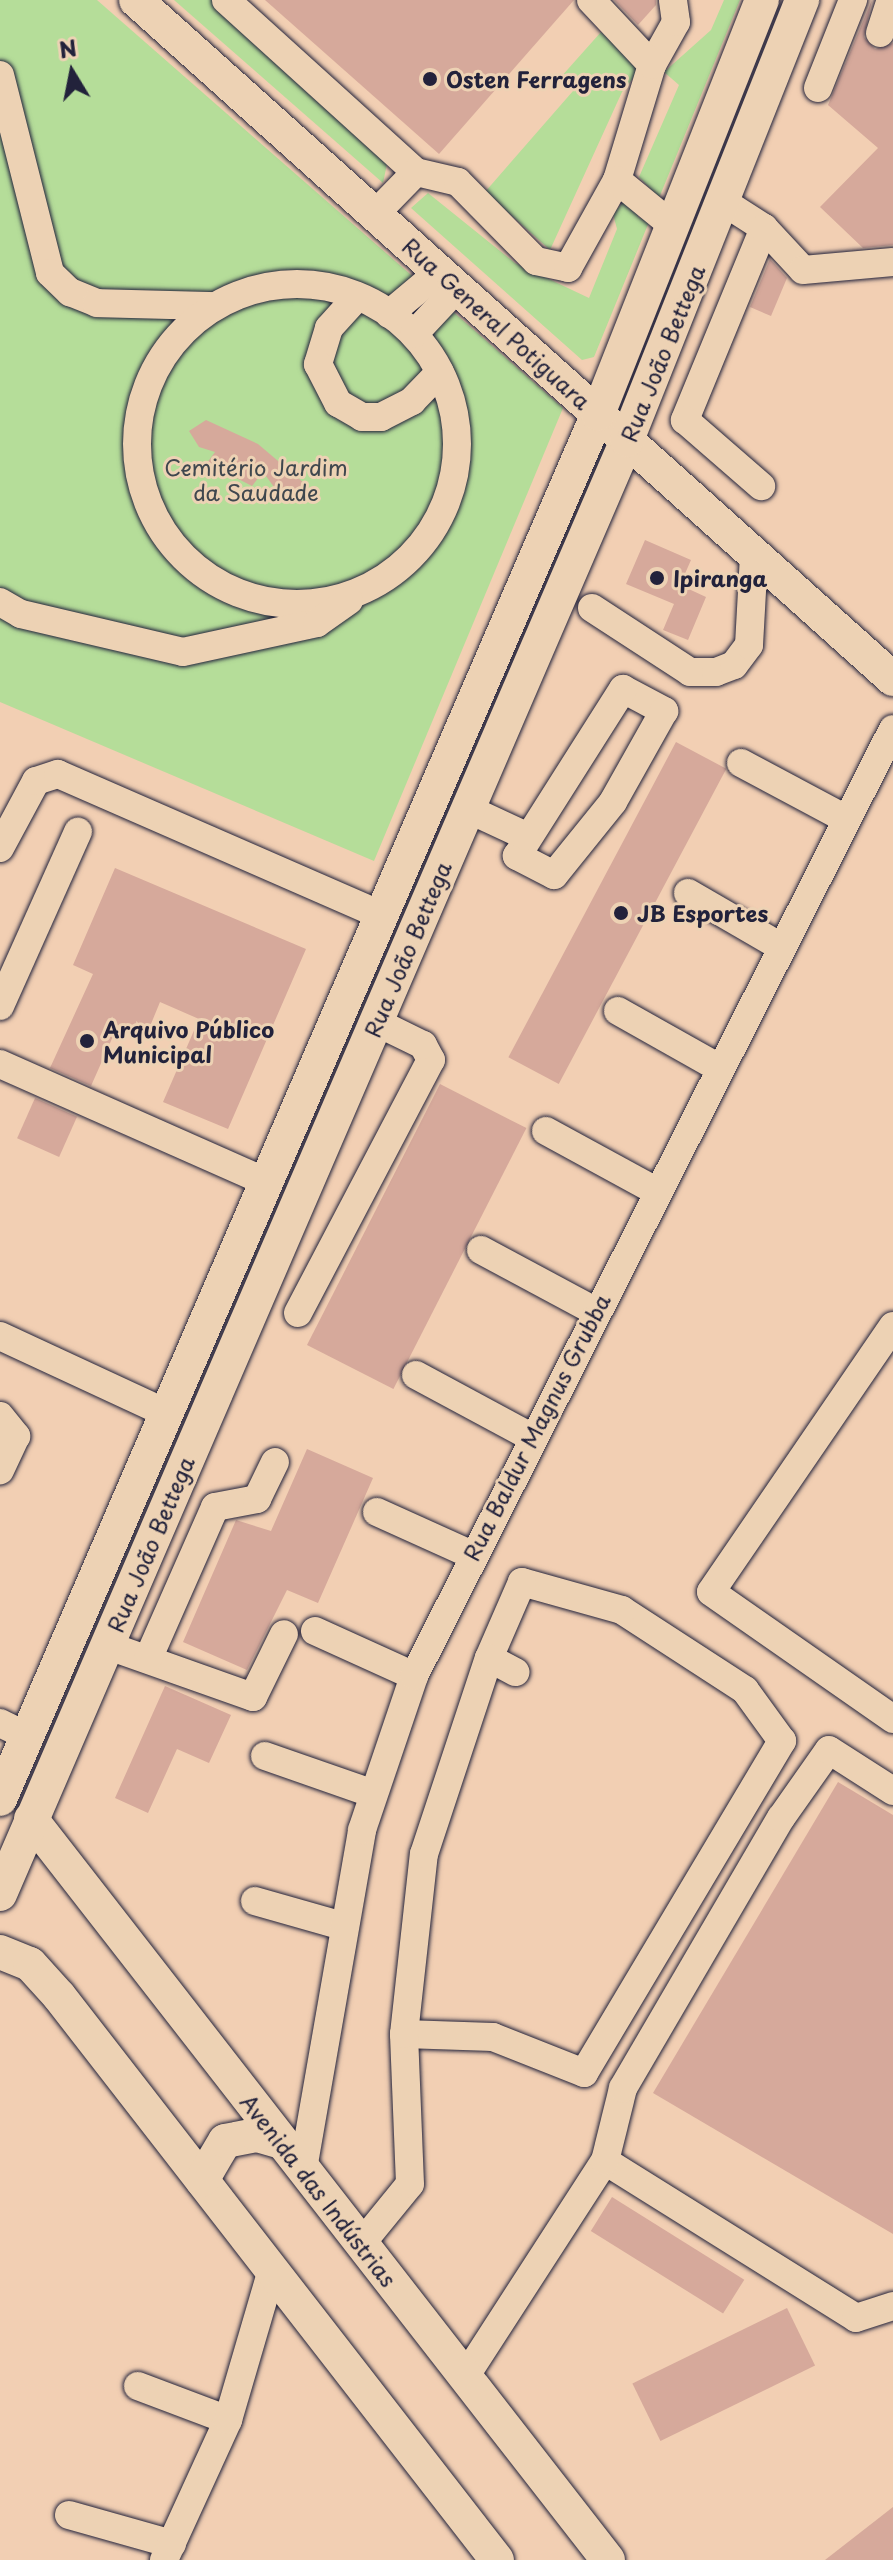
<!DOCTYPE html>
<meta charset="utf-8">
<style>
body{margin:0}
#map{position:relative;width:893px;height:2560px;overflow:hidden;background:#f2cfb3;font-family:"Playpen Sans",sans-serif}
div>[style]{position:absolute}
.green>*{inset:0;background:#b5dd99}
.building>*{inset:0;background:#d6a99b;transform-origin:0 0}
.roads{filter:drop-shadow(0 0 2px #22223b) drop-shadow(0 0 2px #22223b)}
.minor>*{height:28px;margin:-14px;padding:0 14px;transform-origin:14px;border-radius:14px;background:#edd2b4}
.minor>.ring{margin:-14px;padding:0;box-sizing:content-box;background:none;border:28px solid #edd2b4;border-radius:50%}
.major>*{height:34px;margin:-17px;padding:0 17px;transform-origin:17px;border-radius:17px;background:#edd2b4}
.dots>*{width:22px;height:22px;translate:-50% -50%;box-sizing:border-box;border:4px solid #edd2b4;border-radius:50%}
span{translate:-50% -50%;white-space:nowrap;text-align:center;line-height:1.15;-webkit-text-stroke:6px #edd2b4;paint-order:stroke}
.poi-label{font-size:22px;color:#22223b;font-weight:700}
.left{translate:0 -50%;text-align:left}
.street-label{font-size:22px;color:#22223b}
.park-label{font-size:22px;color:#3f474e}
.north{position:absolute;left:32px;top:32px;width:80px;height:80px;-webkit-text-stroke:6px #edd2b4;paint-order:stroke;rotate:350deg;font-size:22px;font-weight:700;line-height:32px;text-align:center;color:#22223b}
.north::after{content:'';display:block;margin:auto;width:28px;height:36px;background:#22223b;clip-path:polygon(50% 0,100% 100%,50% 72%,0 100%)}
</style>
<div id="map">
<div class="green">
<i style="clip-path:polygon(0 0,97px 0,563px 408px,374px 861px,0 702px)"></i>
<i style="clip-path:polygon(174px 0,214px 0,387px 164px,383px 183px)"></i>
<i style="clip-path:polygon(724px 0,740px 0,659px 198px,639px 177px,679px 85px,664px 72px,711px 30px)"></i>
<i style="clip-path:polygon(601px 32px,641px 69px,622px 92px,550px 250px,485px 192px,573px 91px,560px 78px)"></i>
<i style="clip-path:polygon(428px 193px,515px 263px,589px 298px,617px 229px,613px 214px,624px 201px,636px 204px,638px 217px,649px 222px,594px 357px,582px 360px,411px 208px)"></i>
</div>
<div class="building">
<i style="clip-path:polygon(265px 0,574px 0,439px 154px)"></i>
<i style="clip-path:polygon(614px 0,656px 0,656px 5px,638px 25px)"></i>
<i style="clip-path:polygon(872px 0,864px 37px,875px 49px,893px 43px,893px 245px,863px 248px,820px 207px,878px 148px,828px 105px)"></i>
<i style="clip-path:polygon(770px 259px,787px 278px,771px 316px,750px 307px)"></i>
<i style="clip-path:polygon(206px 420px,258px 444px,304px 483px,304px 499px,285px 502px,263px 472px,252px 486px,207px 463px,215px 452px,199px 447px,189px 431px)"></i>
<i style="clip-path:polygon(645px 540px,691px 560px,680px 585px,706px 597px,688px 640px,663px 630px,674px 604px,626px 584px)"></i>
<i style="left:676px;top:742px;width:57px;height:357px;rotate:28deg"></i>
<i style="clip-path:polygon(115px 868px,306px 949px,228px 1129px,163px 1102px,199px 1019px,160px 1002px,146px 1036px,118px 1025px,91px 1086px,50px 1068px,93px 974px,73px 965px)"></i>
<i style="left:440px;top:1084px;width:97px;height:293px;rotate:27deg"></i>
<i style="left:35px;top:1098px;width:46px;height:44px;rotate:24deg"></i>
<i style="clip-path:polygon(307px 1449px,373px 1478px,318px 1603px,287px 1590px,247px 1670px,183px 1642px,236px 1520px,271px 1531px)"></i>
<i style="clip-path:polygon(165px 1686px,231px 1715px,209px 1763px,177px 1749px,148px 1813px,115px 1798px)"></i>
<i style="clip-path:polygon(838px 1782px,893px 1815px,893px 2234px,653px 2093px)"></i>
<i style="left:612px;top:2197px;width:156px;height:40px;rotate:32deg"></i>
<i style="left:787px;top:2308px;width:64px;height:172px;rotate:64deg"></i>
<i style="clip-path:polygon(893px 2507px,893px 2560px,825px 2560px)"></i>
</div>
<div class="roads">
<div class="minor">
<i style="left:226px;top:0;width:256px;rotate:42.2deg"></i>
<i style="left:416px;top:172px;width:59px;rotate:134.3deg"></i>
<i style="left:880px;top:33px;width:35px;rotate:-72deg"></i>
<i style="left:652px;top:65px;width:49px;rotate:-60.8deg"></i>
<i style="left:676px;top:22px;width:22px;rotate:-98deg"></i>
<i style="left:0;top:75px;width:204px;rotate:75.8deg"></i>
<i style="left:50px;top:273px;width:28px;rotate:44deg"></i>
<i style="left:70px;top:292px;width:29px;rotate:22deg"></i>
<i style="left:97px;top:303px;width:117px;rotate:1.5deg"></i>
<i style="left:818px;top:88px;width:95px;rotate:-68.3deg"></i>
<i style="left:416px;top:172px;width:43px;rotate:13.4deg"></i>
<i style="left:458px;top:182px;width:111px;rotate:45.4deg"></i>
<i style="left:536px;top:261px;width:33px;rotate:12deg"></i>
<i style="left:568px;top:268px;width:101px;rotate:-60.9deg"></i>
<i style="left:617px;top:180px;width:120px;rotate:-73.1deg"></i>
<i style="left:652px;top:65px;width:89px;rotate:-133.2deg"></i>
<i style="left:617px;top:180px;width:71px;rotate:39.3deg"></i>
<i style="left:722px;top:201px;width:50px;rotate:32.7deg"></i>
<i style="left:764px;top:228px;width:208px;rotate:112.4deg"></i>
<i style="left:685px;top:420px;width:101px;rotate:41deg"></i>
<i style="left:764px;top:228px;width:57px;rotate:47.1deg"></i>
<i style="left:803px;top:270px;width:90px;rotate:-5.1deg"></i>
<i class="ring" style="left:137px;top:284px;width:292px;height:292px"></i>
<i style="left:357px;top:297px;width:42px;rotate:132.1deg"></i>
<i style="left:329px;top:328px;width:38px;rotate:107deg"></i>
<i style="left:318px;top:364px;width:44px;rotate:62.9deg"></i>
<i style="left:338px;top:403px;width:28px;rotate:30deg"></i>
<i style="left:362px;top:417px;width:19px"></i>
<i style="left:381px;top:417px;width:35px;rotate:-27deg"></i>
<i style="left:412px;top:401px;width:40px;rotate:-46deg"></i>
<i style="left:389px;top:314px;width:65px;rotate:-40deg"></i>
<i style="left:414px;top:334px;width:63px;rotate:-46.9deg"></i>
<i style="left:0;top:602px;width:24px;rotate:30deg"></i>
<i style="left:21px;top:614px;width:166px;rotate:13.2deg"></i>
<i style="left:183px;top:652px;width:137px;rotate:-12.2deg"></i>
<i style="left:317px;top:623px;width:39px;rotate:-35deg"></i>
<i style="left:592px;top:608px;width:117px;rotate:33.1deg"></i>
<i style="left:690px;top:672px;width:26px"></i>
<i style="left:716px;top:672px;width:19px;rotate:-21deg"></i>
<i style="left:734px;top:665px;width:25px;rotate:-53deg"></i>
<i style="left:749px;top:645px;width:89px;rotate:-86.8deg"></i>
<i style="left:623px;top:689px;width:47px;rotate:28.2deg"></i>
<i style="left:664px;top:711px;width:104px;rotate:119.3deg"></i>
<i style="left:613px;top:802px;width:94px;rotate:128.9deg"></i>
<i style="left:554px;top:875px;width:42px;rotate:-152.8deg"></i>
<i style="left:517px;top:856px;width:198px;rotate:-57.6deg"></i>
<i style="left:741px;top:763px;width:119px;rotate:28.1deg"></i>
<i style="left:468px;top:809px;width:64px;rotate:25deg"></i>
<i style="left:0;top:848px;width:76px;rotate:-61.8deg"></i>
<i style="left:36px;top:781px;width:23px;rotate:-18deg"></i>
<i style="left:58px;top:774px;width:352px;rotate:23.6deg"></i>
<i style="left:688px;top:893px;width:108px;rotate:30.1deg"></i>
<i style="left:0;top:1006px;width:191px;rotate:-65.9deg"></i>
<i style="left:618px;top:1011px;width:116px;rotate:29.4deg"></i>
<i style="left:0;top:1064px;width:291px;rotate:23.9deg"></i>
<i style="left:546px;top:1131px;width:125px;rotate:28.6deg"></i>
<i style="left:481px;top:1250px;width:129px;rotate:28.2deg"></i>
<i style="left:298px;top:1313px;width:286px;rotate:-62.3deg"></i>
<i style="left:431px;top:1060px;width:17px;rotate:-118deg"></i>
<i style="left:423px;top:1045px;width:52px;rotate:-153.9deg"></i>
<i style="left:893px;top:1326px;width:322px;rotate:124.4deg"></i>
<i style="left:711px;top:1592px;width:222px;rotate:34.9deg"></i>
<i style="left:0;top:1336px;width:183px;rotate:24.9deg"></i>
<i style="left:416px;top:1375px;width:131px;rotate:28.3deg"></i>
<i style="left:0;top:1416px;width:26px;rotate:51deg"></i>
<i style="left:16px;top:1436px;width:38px;rotate:115deg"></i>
<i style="left:377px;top:1512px;width:102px;rotate:24.3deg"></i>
<i style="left:315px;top:1631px;width:109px;rotate:24.4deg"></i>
<i style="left:106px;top:1645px;width:156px;rotate:19.5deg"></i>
<i style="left:253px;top:1697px;width:70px;rotate:-63.8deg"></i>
<i style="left:148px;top:1659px;width:166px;rotate:-66.2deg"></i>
<i style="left:215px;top:1507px;width:43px;rotate:-10.8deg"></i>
<i style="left:257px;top:1499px;width:41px;rotate:-64.1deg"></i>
<i style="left:0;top:1723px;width:30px;rotate:26deg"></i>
<i style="left:265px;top:1756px;width:112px;rotate:19.2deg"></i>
<i style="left:255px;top:1901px;width:91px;rotate:15.9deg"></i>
<i style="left:404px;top:2034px;width:89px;rotate:1.9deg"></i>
<i style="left:493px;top:2037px;width:98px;rotate:21.6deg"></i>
<i style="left:584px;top:2073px;width:387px;rotate:-59.2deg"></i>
<i style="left:782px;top:1741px;width:63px;rotate:-126deg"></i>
<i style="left:745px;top:1690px;width:147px;rotate:-147deg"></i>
<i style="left:622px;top:1610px;width:104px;rotate:-164.4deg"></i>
<i style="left:522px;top:1582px;width:83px;rotate:113.5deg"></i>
<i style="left:605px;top:2161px;width:296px;rotate:32deg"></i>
<i style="left:856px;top:2318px;width:39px;rotate:-18deg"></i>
<i style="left:303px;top:2169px;width:344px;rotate:-80.1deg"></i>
<i style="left:362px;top:1830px;width:163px;rotate:-71.3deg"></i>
<i style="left:414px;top:1676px;width:1061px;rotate:-63.17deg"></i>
<i style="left:361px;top:2244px;width:77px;rotate:-50.8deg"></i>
<i style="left:410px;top:2184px;width:150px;rotate:-92.3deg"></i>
<i style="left:404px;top:2034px;width:181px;rotate:-83.7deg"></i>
<i style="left:424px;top:1854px;width:206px;rotate:-71.7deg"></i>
<i style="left:489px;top:1658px;width:30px;rotate:28deg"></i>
<i style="left:465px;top:2377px;width:257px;rotate:-57.1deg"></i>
<i style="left:605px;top:2161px;width:75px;rotate:-76.1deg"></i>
<i style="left:623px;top:2088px;width:313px;rotate:-59.7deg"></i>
<i style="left:781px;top:1818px;width:83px;rotate:-54.8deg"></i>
<i style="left:829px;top:1750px;width:76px;rotate:32.6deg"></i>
<i style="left:138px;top:2386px;width:96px;rotate:20.7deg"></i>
<i style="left:69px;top:2515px;width:107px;rotate:15.7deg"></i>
<i style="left:164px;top:2560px;width:154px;rotate:-65.4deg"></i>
<i style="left:228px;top:2420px;width:156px;rotate:-73.7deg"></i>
</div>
<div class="major">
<i style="left:136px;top:0;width:1017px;rotate:41.89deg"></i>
<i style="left:0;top:1799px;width:1509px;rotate:-66.65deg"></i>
<i style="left:598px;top:414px;width:445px;rotate:-68.4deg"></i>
<i style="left:31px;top:1819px;width:939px;rotate:52.09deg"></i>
<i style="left:0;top:1894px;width:1583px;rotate:-66.67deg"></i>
<i style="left:627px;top:440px;width:474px;rotate:-68.3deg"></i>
<i style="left:0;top:1952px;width:32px;rotate:22deg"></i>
<i style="left:30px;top:1964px;width:43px;rotate:47.8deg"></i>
<i style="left:59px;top:1996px;width:714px;rotate:52.17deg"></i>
<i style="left:202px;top:2180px;width:45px;rotate:-59.5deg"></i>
<i style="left:225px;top:2141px;width:33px;rotate:-11deg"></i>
<i style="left:257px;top:2135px;width:26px;rotate:16deg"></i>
</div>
</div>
<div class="dots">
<i style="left:430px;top:79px;background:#22223b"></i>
<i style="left:657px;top:578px;background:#22223b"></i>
<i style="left:621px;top:913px;background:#22223b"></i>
<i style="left:87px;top:1041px;background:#22223b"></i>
</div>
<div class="poi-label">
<span class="left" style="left:446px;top:79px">Osten Ferragens</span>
<span class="left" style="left:673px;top:578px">Ipiranga</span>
<span class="left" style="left:637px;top:913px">JB Esportes</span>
<span class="left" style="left:103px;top:1041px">Arquivo Público<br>Municipal</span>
</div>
<div class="street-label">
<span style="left:497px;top:323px;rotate:42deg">Rua General Potiguara</span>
<span style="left:662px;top:353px;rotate:-68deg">Rua João Bettega</span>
<span style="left:407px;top:949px;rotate:-67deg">Rua João Bettega</span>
<span style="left:536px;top:1427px;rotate:-63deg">Rua Baldur Magnus Grubba</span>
<span style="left:150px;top:1544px;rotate:-67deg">Rua João Bettega</span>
<span style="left:319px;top:2190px;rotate:52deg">Avenida das Indústrias</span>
</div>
<div class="park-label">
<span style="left:256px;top:479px">Cemitério Jardim<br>da Saudade</span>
</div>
<div class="north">N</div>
</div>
